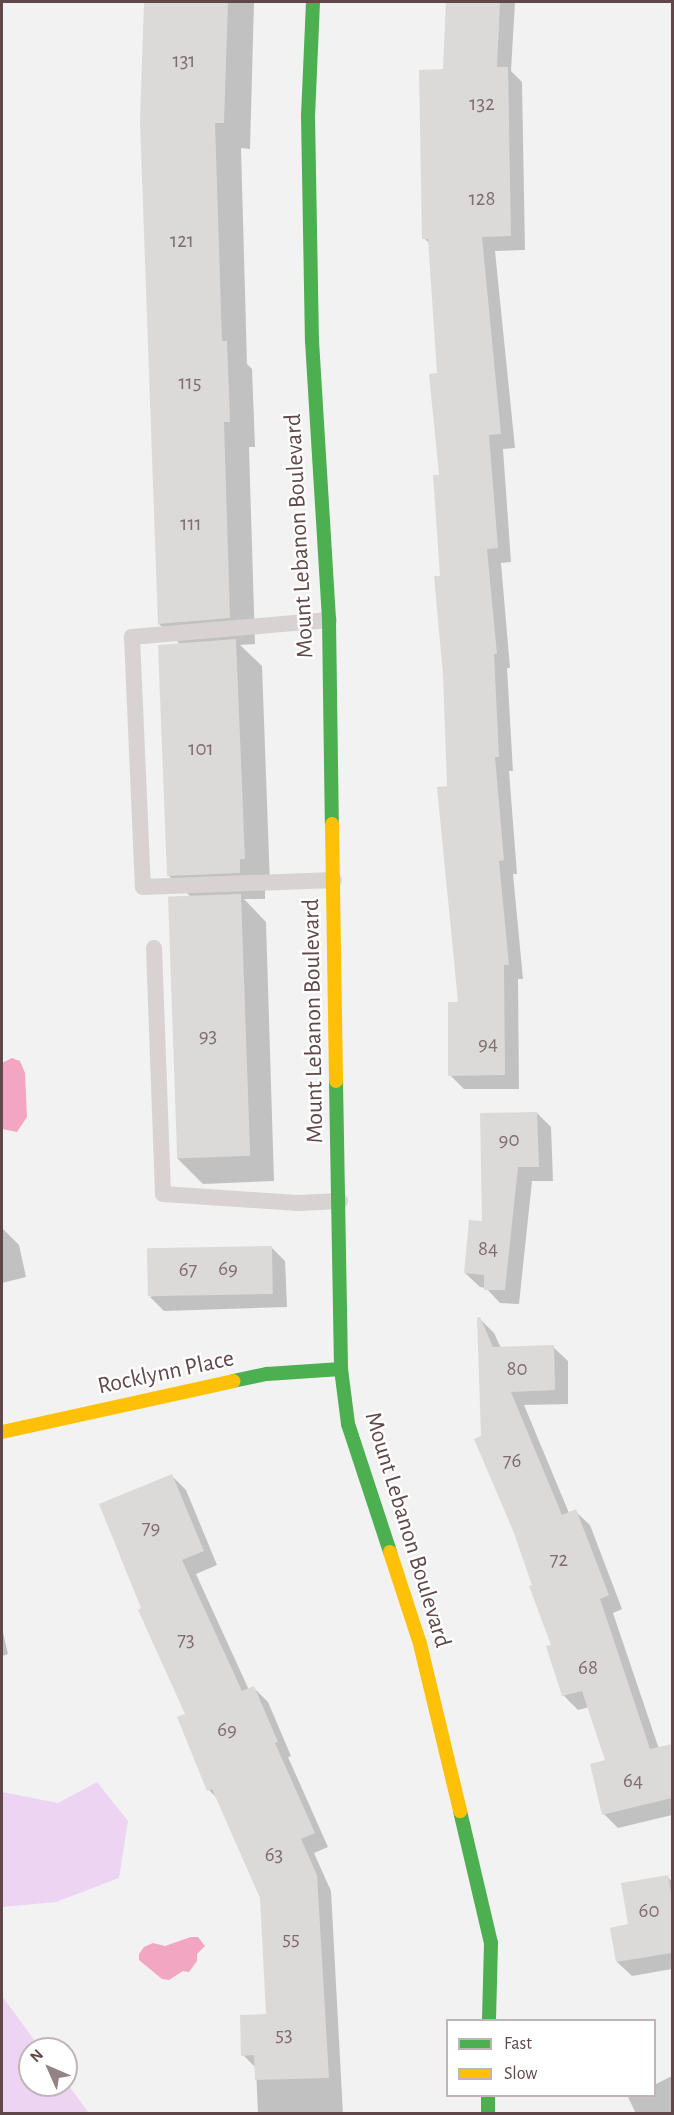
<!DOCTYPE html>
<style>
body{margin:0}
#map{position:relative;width:674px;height:2115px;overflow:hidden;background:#f2f2f2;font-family:"Alegreya Sans",sans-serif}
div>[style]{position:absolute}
.green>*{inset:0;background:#eed4f3}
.water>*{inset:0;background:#f3a6c2}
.shadow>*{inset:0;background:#0003}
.building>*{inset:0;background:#dcd9d9;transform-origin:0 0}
.lane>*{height:16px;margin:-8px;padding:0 8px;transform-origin:8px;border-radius:8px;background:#d8d2d3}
.fast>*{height:14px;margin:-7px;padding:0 7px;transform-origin:7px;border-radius:7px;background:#4caf50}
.slow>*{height:14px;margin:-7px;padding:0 7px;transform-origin:7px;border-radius:7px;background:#ffc107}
span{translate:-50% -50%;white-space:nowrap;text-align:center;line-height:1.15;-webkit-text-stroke:4.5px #fff;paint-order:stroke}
.number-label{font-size:21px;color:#806d6e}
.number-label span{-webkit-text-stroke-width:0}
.street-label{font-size:24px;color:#604749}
.frame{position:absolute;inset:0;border:3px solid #604749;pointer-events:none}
.legend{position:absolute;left:446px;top:2019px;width:210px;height:78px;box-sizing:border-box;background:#fff;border:2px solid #bfb5b6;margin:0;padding:8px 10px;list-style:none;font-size:18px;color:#604749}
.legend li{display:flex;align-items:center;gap:12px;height:30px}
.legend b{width:30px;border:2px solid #bfb5b6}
.north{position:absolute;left:18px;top:2037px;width:60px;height:60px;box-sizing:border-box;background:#fff;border:2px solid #bfb5b6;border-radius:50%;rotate:315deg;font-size:16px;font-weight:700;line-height:24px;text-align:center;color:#604749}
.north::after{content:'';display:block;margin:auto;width:21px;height:27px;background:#938384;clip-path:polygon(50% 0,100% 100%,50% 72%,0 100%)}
</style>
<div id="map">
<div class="green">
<i style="clip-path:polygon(97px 1782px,128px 1821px,119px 1878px,56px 1902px,2px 1907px,2px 1792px,58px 1803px)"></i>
<i style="clip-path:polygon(2px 1996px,41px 2049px,30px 2049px,30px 2085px,66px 2085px,66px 2082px,89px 2113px,2px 2113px)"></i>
</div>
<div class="water">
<i style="clip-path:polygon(12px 1058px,20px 1061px,25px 1073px,27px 1117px,17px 1132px,2px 1129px,2px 1063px)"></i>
<i style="clip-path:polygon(191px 1937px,198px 1937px,205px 1946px,197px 1954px,197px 1961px,189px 1972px,183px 1971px,169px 1980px,162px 1979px,139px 1960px,139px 1954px,144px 1947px,153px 1943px,165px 1946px)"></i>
</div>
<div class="shadow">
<i style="clip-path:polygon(146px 2px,254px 2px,250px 149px,241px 148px,247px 364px,252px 369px,255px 447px,249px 447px,255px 644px,240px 645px,262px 666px,270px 884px,265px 885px,265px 899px,244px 899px,266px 922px,274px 1181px,203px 1184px,177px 1158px,191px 897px,168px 875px,181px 645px,159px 624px,142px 121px)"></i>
<i style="clip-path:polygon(448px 2px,515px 2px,511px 71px,522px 82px,525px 250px,495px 251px,515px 448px,503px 449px,511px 562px,501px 563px,510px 668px,507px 668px,513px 771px,509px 771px,517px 874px,513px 874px,523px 979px,518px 979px,519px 1089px,464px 1089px,450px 1075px,460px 1004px,442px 577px,439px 374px,430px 244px,424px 238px,444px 70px)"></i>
<i style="clip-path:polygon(537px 1113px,551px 1127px,553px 1181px,532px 1181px,519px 1304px,500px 1303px,486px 1288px,480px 1287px,465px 1273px,484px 1223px)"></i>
<i style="clip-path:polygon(2px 1228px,19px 1245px,26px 1277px,2px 1283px)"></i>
<i style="clip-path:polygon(271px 1247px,285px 1261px,287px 1307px,164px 1311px,150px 1297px)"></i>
<i style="clip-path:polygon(480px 1319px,494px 1333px,501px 1348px,553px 1347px,568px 1361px,568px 1404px,524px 1405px,569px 1513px,575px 1511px,590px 1525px,622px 1609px,613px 1613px,659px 1749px,672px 1746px,672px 1815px,618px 1828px,604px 1814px,607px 1761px,589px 1707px,578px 1710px,564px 1696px,548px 1647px,553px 1646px,482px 1437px)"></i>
<i style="clip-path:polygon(172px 1476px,186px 1490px,217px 1565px,196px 1574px,249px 1690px,254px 1688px,268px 1702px,291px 1756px,288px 1757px,328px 1847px,314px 1853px,331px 1891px,343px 2114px,258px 2114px,256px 2068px,243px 2055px,268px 2016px,261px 1897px,218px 1799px,209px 1790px,187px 1715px,143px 1609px)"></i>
<i style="clip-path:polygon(2px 1628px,8px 1654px,2px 1656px)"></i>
<i style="clip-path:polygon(667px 1876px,672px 1882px,672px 1969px,632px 1976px,617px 1962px,630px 1925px)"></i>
<i style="clip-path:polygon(672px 2076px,672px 2114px,636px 2114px,628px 2097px,654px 2096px,654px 2085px)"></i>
</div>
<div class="building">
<i style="clip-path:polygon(144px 2px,228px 2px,224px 123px,215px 123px,222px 341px,227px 341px,230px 422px,224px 422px,230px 618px,158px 624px,140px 121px)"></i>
<i style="clip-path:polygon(446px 2px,500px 2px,497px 67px,508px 67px,511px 236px,482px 237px,501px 434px,489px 435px,498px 548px,487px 549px,497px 654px,494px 654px,499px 757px,495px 757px,504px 860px,499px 861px,509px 965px,504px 965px,505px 1075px,448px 1076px,448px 1002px,458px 1002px,437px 787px,447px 786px,443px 675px,434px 576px,440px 576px,433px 475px,439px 475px,429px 374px,437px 373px,428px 239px,422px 239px,419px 70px,443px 69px)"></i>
<i style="clip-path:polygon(236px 639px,245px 859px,240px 859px,240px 873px,167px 876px,158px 645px)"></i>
<i style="left:241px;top:894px;width:262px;height:73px;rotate:88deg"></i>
<i style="clip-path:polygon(537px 1112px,539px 1167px,518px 1167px,505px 1290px,484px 1290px,484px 1275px,464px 1273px,469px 1220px,482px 1221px,480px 1113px)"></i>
<i style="left:272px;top:1246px;width:48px;height:125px;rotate:89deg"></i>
<i style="clip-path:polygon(480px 1317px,493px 1347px,554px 1345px,555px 1390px,511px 1392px,562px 1515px,576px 1509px,609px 1595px,600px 1599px,650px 1749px,672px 1744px,672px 1798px,602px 1815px,590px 1764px,605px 1760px,582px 1691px,562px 1696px,546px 1646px,551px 1645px,529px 1586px,532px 1585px,514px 1533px,474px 1439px,481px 1436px,477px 1318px)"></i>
<i style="clip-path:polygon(172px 1474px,204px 1551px,182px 1560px,242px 1691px,254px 1686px,278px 1742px,275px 1743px,315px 1833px,301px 1839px,317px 1875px,329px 2078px,255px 2080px,254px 2055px,241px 2056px,240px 2015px,266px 2014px,260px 1898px,212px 1789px,207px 1791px,177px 1717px,185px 1714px,138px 1610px,141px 1608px,99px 1504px)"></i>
<i style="clip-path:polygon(668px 1875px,672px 1899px,672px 1953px,616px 1962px,610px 1928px,628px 1924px,621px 1883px)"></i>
</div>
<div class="lane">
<i style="left:329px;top:620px;width:198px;rotate:175.1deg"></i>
<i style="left:132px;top:637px;width:250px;rotate:87.5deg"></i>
<i style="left:143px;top:887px;width:191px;rotate:-2.1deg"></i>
<i style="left:154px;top:948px;width:246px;rotate:87.9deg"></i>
<i style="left:163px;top:1194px;width:135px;rotate:3.8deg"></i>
<i style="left:298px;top:1203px;width:42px;rotate:-2.7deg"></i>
</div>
<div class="fast">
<i style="left:313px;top:2px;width:113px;rotate:92.5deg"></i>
<i style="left:308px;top:115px;width:226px;rotate:89deg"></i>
<i style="left:312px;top:341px;width:280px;rotate:86.5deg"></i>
<i style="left:329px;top:620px;width:204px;rotate:89.2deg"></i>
<i style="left:336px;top:1081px;width:288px;rotate:89deg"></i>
<i style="left:341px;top:1369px;width:55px;rotate:82.7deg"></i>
<i style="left:348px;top:1424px;width:135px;rotate:71.8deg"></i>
<i style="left:233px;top:1381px;width:35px;rotate:-12deg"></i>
<i style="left:267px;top:1374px;width:74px;rotate:-3.9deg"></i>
<i style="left:460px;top:1811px;width:136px;rotate:76.8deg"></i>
<i style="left:491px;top:1943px;width:77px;rotate:91.5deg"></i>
<i style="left:488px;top:2096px;width:18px;rotate:90deg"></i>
</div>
<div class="slow">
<i style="left:332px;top:824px;width:257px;rotate:89.1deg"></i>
<i style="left:2px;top:1432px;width:237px;rotate:-12.4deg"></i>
<i style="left:390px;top:1552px;width:97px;rotate:71.9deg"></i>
<i style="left:420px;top:1644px;width:172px;rotate:76.5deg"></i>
</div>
<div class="number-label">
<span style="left:184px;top:61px">131</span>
<span style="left:482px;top:104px">132</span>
<span style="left:482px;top:199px">128</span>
<span style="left:182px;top:241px">121</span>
<span style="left:190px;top:383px">115</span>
<span style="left:191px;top:524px">111</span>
<span style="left:201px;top:749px">101</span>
<span style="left:208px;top:1036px">93</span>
<span style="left:488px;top:1044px">94</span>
<span style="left:509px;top:1140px">90</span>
<span style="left:488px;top:1249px">84</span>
<span style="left:228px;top:1269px">69</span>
<span style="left:188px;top:1270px">67</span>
<span style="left:517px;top:1369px">80</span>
<span style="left:512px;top:1461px">76</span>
<span style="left:151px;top:1528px">79</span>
<span style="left:559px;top:1560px">72</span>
<span style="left:186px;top:1640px">73</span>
<span style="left:588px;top:1668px">68</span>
<span style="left:227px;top:1730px">69</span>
<span style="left:633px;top:1781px">64</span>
<span style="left:274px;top:1855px">63</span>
<span style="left:649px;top:1911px">60</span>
<span style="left:291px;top:1939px">55</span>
<span style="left:284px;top:2035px">53</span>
</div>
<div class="street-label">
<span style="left:300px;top:536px;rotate:-93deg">Mount Lebanon Boulevard</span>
<span style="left:314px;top:1021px;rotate:-91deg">Mount Lebanon Boulevard</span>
<span style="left:166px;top:1373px;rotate:-12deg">Rocklynn Place</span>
<span style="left:407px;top:1530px;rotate:73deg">Mount Lebanon Boulevard</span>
</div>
<div class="frame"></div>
<ul class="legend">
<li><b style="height:8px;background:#4caf50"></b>Fast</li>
<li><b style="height:8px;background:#ffc107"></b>Slow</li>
</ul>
<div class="north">N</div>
</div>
